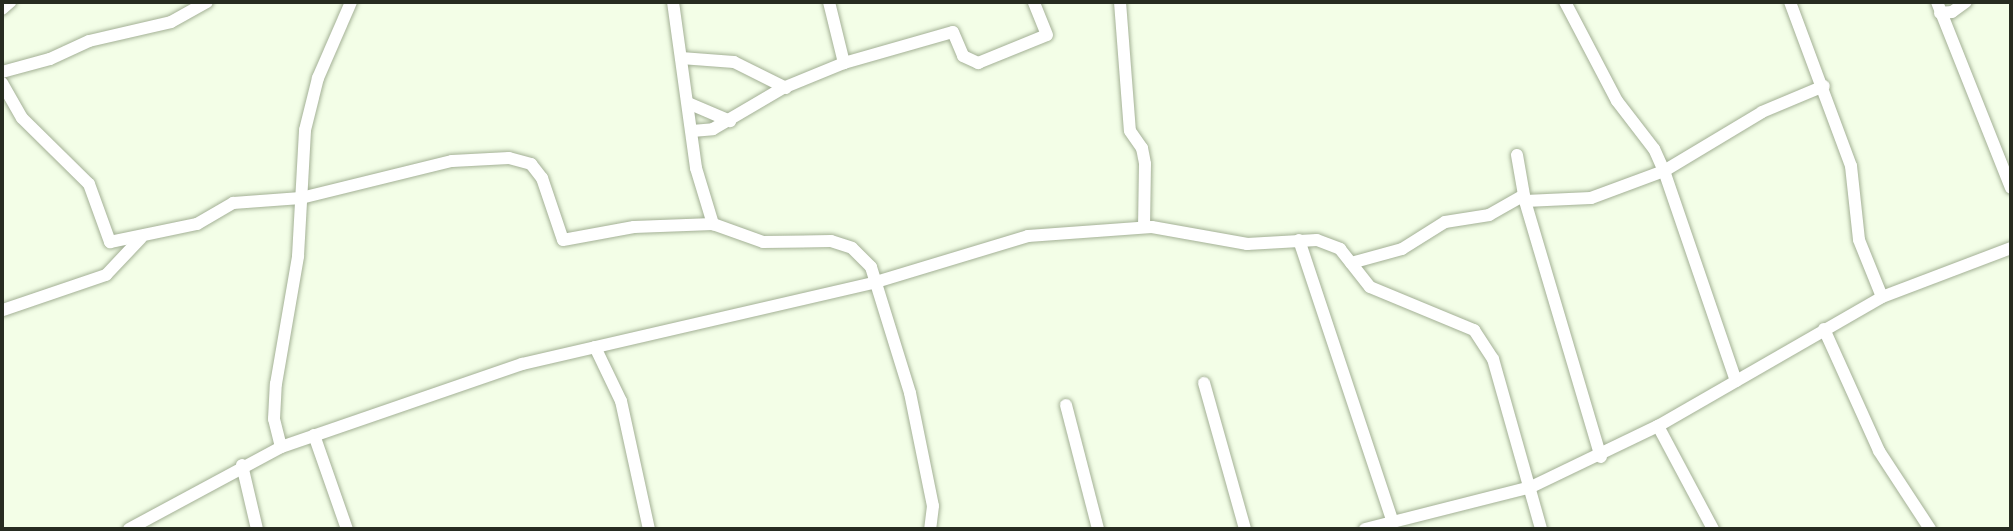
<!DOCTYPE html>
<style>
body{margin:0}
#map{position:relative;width:2013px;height:531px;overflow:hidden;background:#f3fee7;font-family:Lato,sans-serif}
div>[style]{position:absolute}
.roads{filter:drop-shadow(0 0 2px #a3b095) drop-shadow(0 0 2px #a3b095)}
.street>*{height:12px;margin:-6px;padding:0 6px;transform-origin:6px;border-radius:6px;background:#fff}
span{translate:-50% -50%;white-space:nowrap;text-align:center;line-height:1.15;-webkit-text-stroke:7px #f3fee7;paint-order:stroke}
.frame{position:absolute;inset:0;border:4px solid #272c21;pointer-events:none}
</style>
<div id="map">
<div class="roads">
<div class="street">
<i style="left:673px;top:2px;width:168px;rotate:82.1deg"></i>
<i style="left:696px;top:168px;width:59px;rotate:73.1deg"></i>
<i style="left:829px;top:2px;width:63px;rotate:76.2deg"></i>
<i style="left:1120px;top:2px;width:129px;rotate:85.6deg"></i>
<i style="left:1130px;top:131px;width:21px;rotate:55deg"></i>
<i style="left:1142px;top:148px;width:16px;rotate:79deg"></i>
<i style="left:1145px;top:164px;width:63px;rotate:90.9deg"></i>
<i style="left:1790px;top:2px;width:175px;rotate:69.6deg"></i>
<i style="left:1851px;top:166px;width:74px;rotate:83.8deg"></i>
<i style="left:1859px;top:240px;width:61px;rotate:68deg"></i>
<i style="left:1937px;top:2px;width:200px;rotate:68.3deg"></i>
<i style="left:2px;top:9px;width:11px;rotate:-41deg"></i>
<i style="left:1940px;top:13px;width:12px;rotate:-5deg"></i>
<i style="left:1952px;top:12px;width:17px;rotate:-36deg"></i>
<i style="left:681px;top:58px;width:53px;rotate:4.3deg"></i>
<i style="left:734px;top:62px;width:58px;rotate:26.6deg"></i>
<i style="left:2px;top:72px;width:50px;rotate:-15.2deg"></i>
<i style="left:50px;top:59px;width:43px;rotate:-24.8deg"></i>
<i style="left:89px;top:41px;width:84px;rotate:-13deg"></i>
<i style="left:171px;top:22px;width:41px;rotate:-29.1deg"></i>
<i style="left:2px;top:83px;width:40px;rotate:60.3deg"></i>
<i style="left:22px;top:118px;width:94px;rotate:44.6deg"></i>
<i style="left:89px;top:184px;width:62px;rotate:70.1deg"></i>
<i style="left:110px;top:242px;width:89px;rotate:-11.7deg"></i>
<i style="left:197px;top:224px;width:42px;rotate:-30.3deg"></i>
<i style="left:233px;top:203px;width:68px;rotate:-4.2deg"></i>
<i style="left:301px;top:198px;width:155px;rotate:-13.8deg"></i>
<i style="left:452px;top:161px;width:57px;rotate:-3deg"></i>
<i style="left:509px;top:158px;width:23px;rotate:15deg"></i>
<i style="left:531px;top:164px;width:18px;rotate:52deg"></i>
<i style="left:542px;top:178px;width:65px;rotate:71.3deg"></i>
<i style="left:563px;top:240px;width:72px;rotate:-10.4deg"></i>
<i style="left:634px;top:227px;width:79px;rotate:-2.2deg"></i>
<i style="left:713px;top:224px;width:53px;rotate:19.8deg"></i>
<i style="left:763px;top:242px;width:68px;rotate:-0.8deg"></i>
<i style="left:831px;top:241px;width:22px;rotate:18deg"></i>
<i style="left:852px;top:248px;width:27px;rotate:45deg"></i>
<i style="left:871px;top:267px;width:132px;rotate:72.8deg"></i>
<i style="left:910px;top:393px;width:115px;rotate:78.5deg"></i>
<i style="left:933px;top:506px;width:23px;rotate:97deg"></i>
<i style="left:688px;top:103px;width:46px;rotate:23.2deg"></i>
<i style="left:692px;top:131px;width:21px;rotate:-5deg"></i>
<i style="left:713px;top:129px;width:81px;rotate:-30.4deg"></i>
<i style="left:783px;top:88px;width:66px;rotate:-22.3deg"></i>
<i style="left:844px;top:63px;width:113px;rotate:-15.9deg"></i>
<i style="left:953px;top:32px;width:26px;rotate:67deg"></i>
<i style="left:963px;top:56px;width:17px;rotate:25deg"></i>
<i style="left:978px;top:63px;width:74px;rotate:-22.1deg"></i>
<i style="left:1047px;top:35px;width:35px;rotate:-112deg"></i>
<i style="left:1517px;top:155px;width:47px;rotate:80.1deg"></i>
<i style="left:1525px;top:201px;width:267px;rotate:73.5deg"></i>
<i style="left:1525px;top:201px;width:66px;rotate:-2.6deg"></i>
<i style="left:1591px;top:198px;width:78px;rotate:-20.3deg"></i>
<i style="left:1664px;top:171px;width:24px;rotate:-114deg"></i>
<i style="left:1654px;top:149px;width:61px;rotate:-127.6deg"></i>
<i style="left:1617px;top:101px;width:112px;rotate:-117.7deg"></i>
<i style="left:1299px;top:240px;width:297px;rotate:71.6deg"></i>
<i style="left:1351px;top:263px;width:53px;rotate:-15.4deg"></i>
<i style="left:1402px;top:249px;width:51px;rotate:-32.1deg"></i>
<i style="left:1445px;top:222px;width:45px;rotate:-9deg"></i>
<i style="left:1489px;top:215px;width:40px;rotate:-29.7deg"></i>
<i style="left:3px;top:310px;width:109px;rotate:-18.8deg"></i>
<i style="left:106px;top:275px;width:51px;rotate:-46.6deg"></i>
<i style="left:1824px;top:329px;width:134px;rotate:65.7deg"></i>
<i style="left:1879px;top:451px;width:93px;rotate:56.8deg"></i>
<i style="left:595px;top:347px;width:60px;rotate:64.3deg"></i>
<i style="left:621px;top:401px;width:131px;rotate:77.7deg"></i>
<i style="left:1736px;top:381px;width:222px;rotate:-108.9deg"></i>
<i style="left:1664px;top:171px;width:114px;rotate:-31deg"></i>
<i style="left:1762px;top:112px;width:67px;rotate:-22.8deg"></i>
<i style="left:1204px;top:383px;width:152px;rotate:74.3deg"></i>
<i style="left:1066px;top:405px;width:128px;rotate:75.5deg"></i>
<i style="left:1658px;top:426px;width:117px;rotate:61.9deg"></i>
<i style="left:314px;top:435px;width:100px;rotate:70.7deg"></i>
<i style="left:281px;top:447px;width:255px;rotate:-19deg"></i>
<i style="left:522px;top:364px;width:363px;rotate:-13deg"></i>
<i style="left:876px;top:282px;width:159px;rotate:-16.8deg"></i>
<i style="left:1028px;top:236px;width:124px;rotate:-4.2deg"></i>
<i style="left:1152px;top:227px;width:97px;rotate:10.1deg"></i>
<i style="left:1247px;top:244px;width:70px;rotate:-3.3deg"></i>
<i style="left:1317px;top:240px;width:25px;rotate:21deg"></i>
<i style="left:1340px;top:249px;width:48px;rotate:51.7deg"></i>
<i style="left:1370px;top:287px;width:113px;rotate:22.5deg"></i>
<i style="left:1474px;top:330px;width:35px;rotate:57deg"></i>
<i style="left:1493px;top:359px;width:177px;rotate:74.2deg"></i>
<i style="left:242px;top:465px;width:66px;rotate:76.8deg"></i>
<i style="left:129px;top:529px;width:173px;rotate:-28.3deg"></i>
<i style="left:281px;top:447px;width:29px;rotate:-104deg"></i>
<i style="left:274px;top:419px;width:35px;rotate:-87deg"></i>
<i style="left:276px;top:384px;width:130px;rotate:-80.2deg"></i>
<i style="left:298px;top:256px;width:126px;rotate:-86.8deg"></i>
<i style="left:305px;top:130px;width:54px;rotate:-76deg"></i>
<i style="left:318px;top:78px;width:83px;rotate:-66.5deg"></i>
<i style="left:1365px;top:529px;width:171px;rotate:-14.2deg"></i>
<i style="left:1531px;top:487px;width:141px;rotate:-25.7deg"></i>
<i style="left:1658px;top:426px;width:258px;rotate:-29.9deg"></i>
<i style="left:1882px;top:297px;width:138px;rotate:-20.8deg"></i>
</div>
</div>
<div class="frame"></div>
</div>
